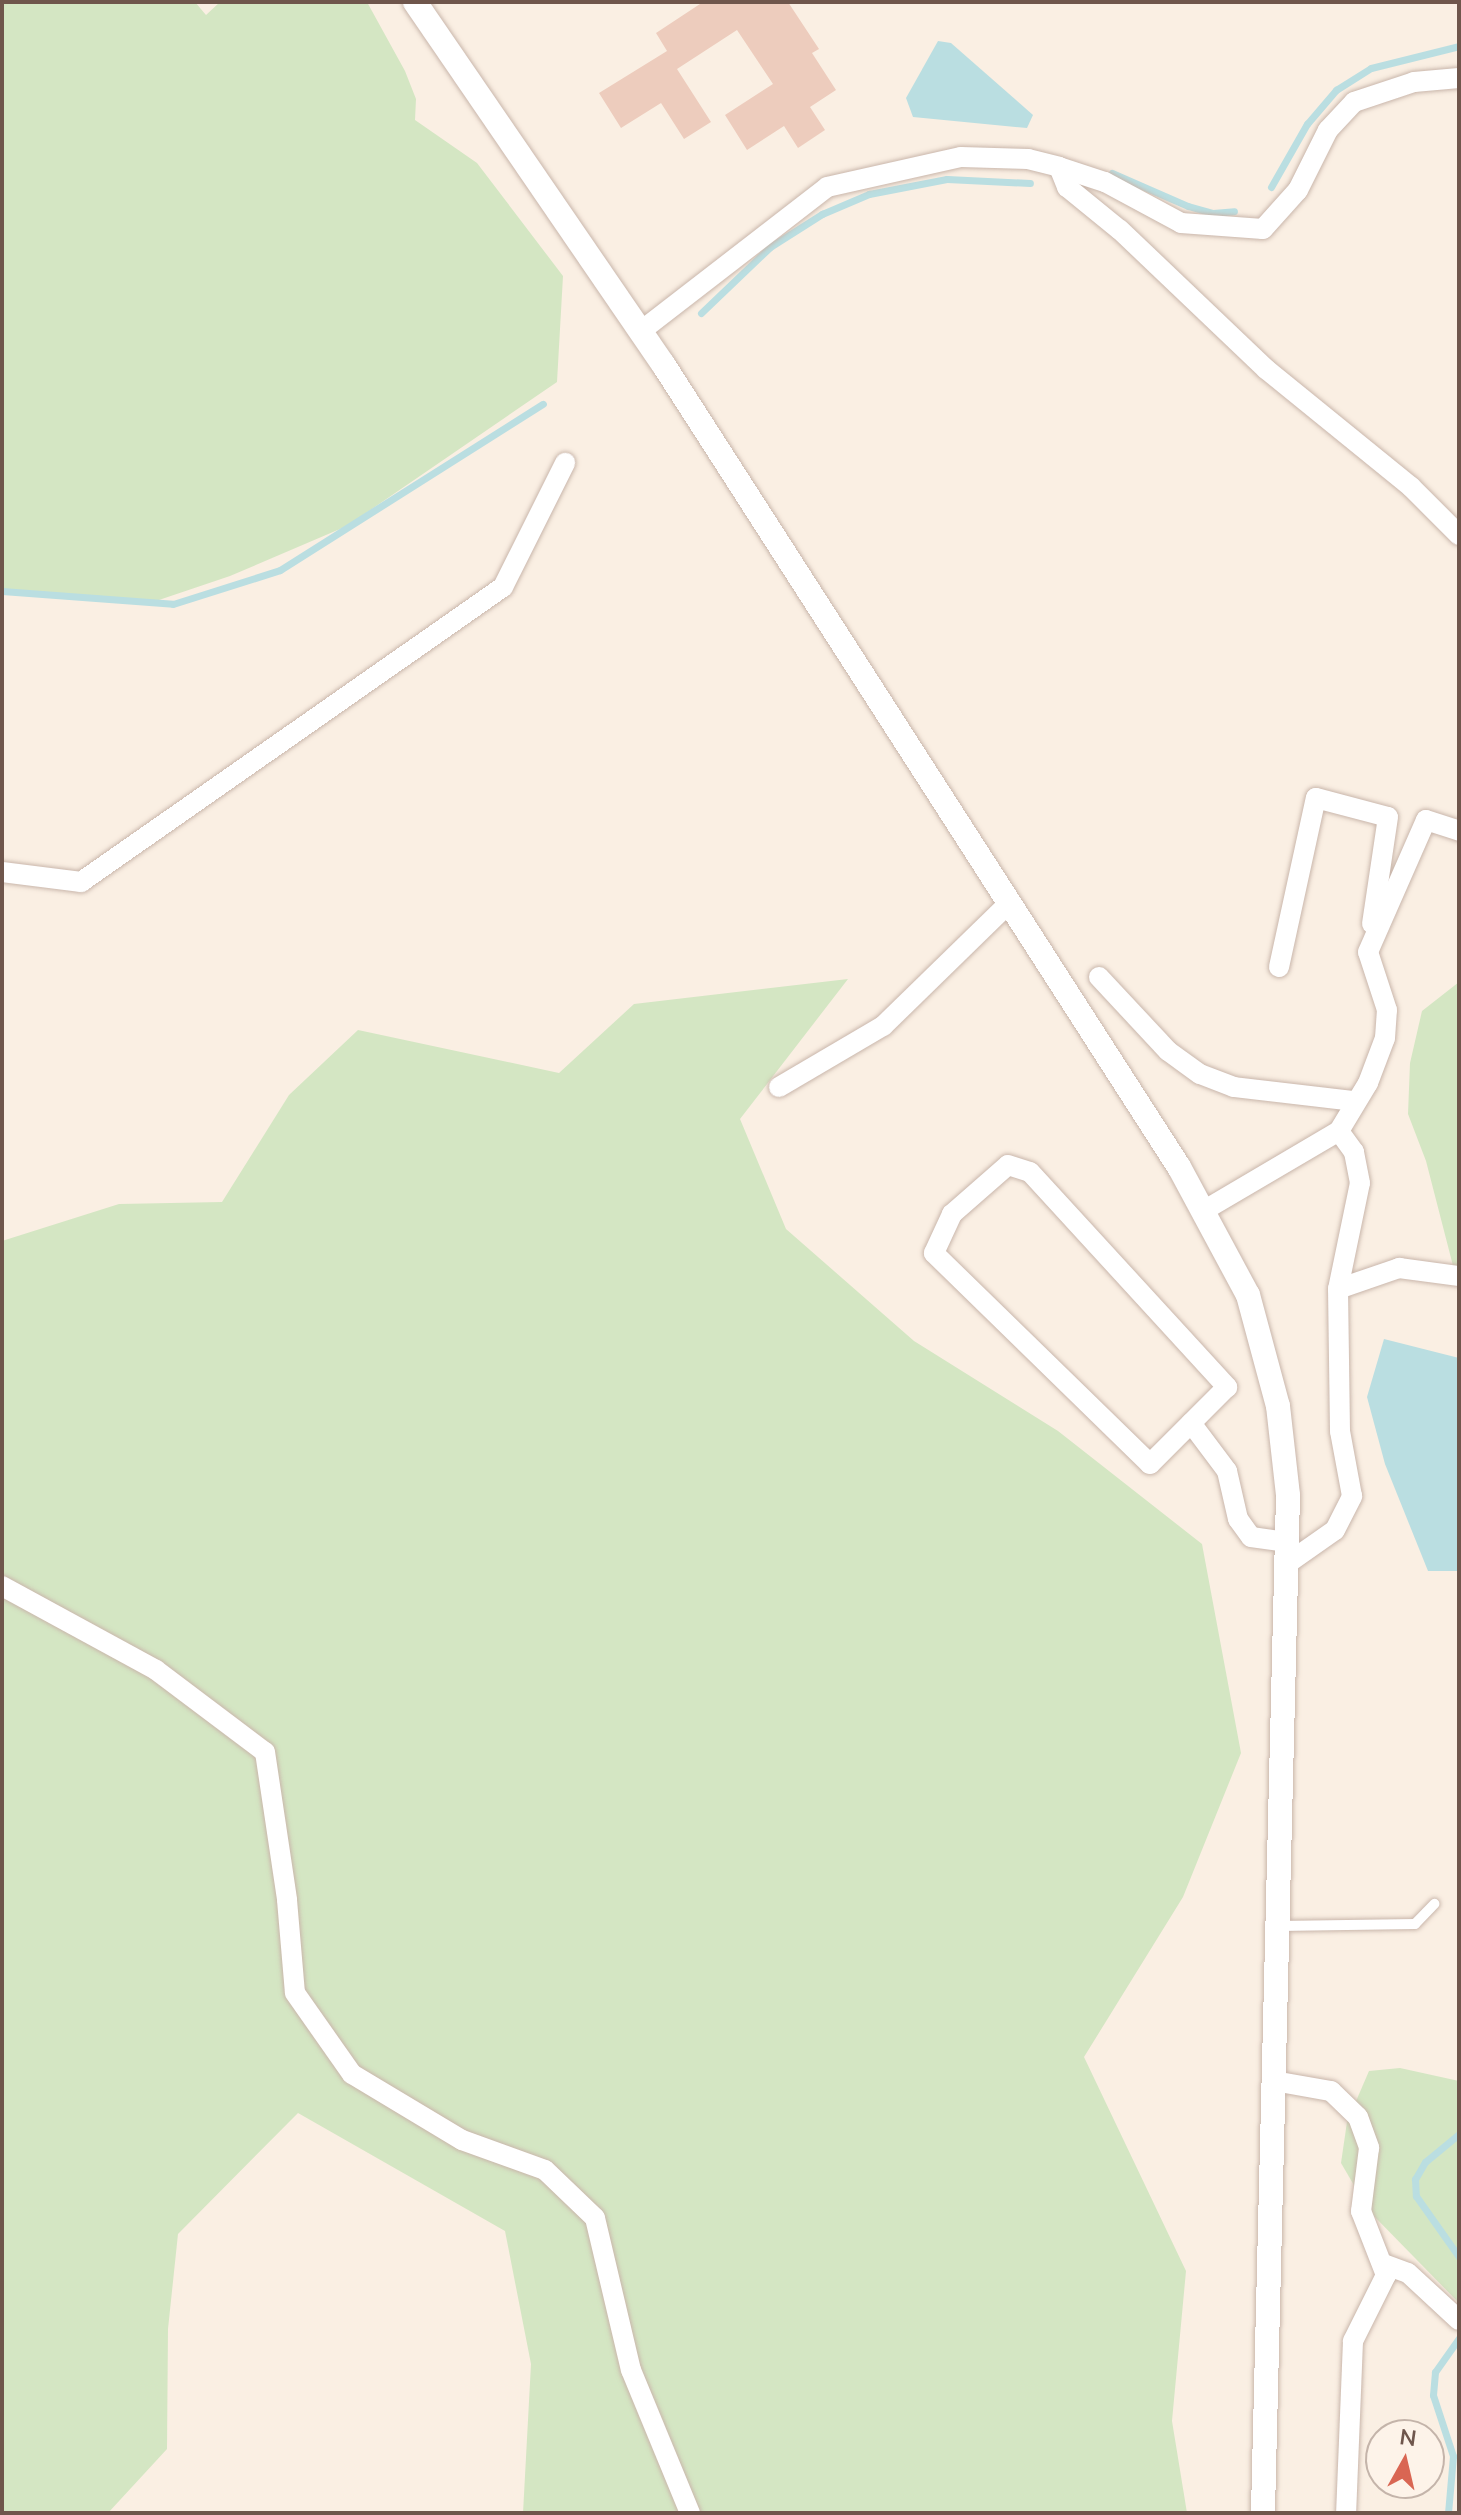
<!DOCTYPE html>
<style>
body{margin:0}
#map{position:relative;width:1461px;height:2515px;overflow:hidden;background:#faefe3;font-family:Mulish,sans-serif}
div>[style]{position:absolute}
.green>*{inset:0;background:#d4e6c3}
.water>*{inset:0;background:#badee1}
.stream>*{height:7px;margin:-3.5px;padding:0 3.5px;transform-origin:3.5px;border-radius:3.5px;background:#badee1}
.building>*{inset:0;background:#edccbd}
.roads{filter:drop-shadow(0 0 2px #c9b6ab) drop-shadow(0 0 2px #c9b6ab)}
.service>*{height:10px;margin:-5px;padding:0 5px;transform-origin:5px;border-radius:5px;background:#fff}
.minor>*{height:20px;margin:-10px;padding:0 10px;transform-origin:10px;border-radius:10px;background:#fff}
.tertiary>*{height:24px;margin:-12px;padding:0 12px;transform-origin:12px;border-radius:12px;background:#fff}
span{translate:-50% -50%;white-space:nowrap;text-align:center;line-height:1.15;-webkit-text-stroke:7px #fdf3e9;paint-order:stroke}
.frame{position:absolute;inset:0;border:4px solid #6f564c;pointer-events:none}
.north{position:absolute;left:1365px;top:2419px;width:80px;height:80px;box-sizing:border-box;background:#fdf3e9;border:2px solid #c4b4aa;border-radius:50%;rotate:8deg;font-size:22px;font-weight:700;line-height:32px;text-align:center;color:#6f564c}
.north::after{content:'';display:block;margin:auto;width:28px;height:36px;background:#d96653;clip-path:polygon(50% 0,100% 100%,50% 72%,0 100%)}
</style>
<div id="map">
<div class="green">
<i style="clip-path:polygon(2px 2px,195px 2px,206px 15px,220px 2px,367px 2px,405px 71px,416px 99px,415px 120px,477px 163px,563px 276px,557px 382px,347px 526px,230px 576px,153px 602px,2px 592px)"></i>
<i style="clip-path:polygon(848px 979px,740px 1119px,786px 1229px,914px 1341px,1058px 1431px,1202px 1544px,1241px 1753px,1183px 1897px,1084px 2057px,1186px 2271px,1172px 2421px,1187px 2513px,523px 2513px,531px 2364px,505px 2231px,298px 2113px,178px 2234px,168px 2329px,167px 2449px,108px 2513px,2px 2513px,2px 1241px,119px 1204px,222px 1202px,289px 1095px,358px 1030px,559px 1073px,634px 1004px)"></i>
<i style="clip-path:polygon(1459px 982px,1459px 1289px,1426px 1161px,1408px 1114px,1410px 1063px,1422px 1011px)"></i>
<i style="clip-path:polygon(1400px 2068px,1459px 2081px,1459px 2303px,1369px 2211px,1341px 2163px,1347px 2122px,1369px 2071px)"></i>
</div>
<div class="water">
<i style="clip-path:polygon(938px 41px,951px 43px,1033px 115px,1027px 128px,913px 117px,906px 98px)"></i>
<i style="clip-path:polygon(1384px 1339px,1459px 1358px,1459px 1571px,1428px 1571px,1385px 1464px,1367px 1397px)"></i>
</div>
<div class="stream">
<i style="left:1112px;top:173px;width:83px;rotate:23.5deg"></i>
<i style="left:1188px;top:206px;width:26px;rotate:16deg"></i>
<i style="left:1213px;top:213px;width:21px;rotate:-5deg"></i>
<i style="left:1271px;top:187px;width:73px;rotate:-60.3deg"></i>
<i style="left:1307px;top:124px;width:45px;rotate:-49.5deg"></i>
<i style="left:1336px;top:90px;width:41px;rotate:-32.2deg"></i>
<i style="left:1371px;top:68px;width:91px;rotate:-14deg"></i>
<i style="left:701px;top:313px;width:95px;rotate:-43.7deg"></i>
<i style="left:770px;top:247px;width:62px;rotate:-32.4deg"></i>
<i style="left:822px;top:214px;width:51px;rotate:-23.1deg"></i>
<i style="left:869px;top:194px;width:79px;rotate:-10.9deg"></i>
<i style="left:947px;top:179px;width:83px;rotate:2.8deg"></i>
<i style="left:2px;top:591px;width:171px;rotate:4.3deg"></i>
<i style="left:173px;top:604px;width:112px;rotate:-17.6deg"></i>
<i style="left:280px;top:570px;width:311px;rotate:-32.3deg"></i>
<i style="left:1459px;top:2134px;width:44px;rotate:140.5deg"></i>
<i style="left:1425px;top:2162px;width:20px;rotate:120deg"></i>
<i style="left:1415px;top:2179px;width:17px;rotate:87deg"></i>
<i style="left:1416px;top:2196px;width:75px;rotate:54.8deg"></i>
<i style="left:1448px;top:2513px;width:57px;rotate:-85deg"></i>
<i style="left:1453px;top:2456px;width:64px;rotate:-108.2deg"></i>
<i style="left:1433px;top:2395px;width:23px;rotate:-85deg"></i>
<i style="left:1435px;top:2372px;width:42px;rotate:-54.8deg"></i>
</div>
<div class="building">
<i style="clip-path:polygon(703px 2px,788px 2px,819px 49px,812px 53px,836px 90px,810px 107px,825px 130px,798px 148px,784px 126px,747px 150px,725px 115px,773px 84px,737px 30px,677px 69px,711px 122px,684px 139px,661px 103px,621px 128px,599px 93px,667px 51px,656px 33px)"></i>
</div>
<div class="roads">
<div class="service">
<i style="left:1279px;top:1926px;width:136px;rotate:-0.8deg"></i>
<i style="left:1415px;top:1924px;width:28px;rotate:-46deg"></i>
</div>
<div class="minor">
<i style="left:1059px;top:167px;width:22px;rotate:68deg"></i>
<i style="left:1067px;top:187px;width:68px;rotate:39.1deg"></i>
<i style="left:1120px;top:230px;width:202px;rotate:43.6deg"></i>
<i style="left:1266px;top:369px;width:187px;rotate:39.1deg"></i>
<i style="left:1411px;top:487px;width:68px;rotate:45deg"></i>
<i style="left:641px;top:331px;width:235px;rotate:-37.7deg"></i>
<i style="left:827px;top:187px;width:137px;rotate:-12.6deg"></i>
<i style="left:961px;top:157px;width:67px;rotate:1.7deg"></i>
<i style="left:1028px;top:159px;width:32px;rotate:14deg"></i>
<i style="left:1059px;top:167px;width:48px;rotate:18.1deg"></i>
<i style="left:1105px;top:182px;width:86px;rotate:28.3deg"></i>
<i style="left:1181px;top:223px;width:82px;rotate:4.2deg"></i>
<i style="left:1263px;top:229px;width:52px;rotate:-48.1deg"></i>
<i style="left:1298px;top:190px;width:67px;rotate:-63.4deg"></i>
<i style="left:1328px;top:130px;width:38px;rotate:-47deg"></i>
<i style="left:1354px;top:102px;width:63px;rotate:-18.4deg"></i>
<i style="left:1414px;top:82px;width:45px;rotate:-5.1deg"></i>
<i style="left:2px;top:872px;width:80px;rotate:7.2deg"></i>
<i style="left:81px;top:882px;width:515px;rotate:-34.96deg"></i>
<i style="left:503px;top:587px;width:139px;rotate:-63.4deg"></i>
<i style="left:1279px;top:967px;width:173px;rotate:-77.7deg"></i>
<i style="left:1316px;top:798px;width:74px;rotate:14.8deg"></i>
<i style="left:1388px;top:817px;width:108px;rotate:98.5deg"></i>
<i style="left:1099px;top:977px;width:101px;rotate:47deg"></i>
<i style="left:1168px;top:1051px;width:39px;rotate:36deg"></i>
<i style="left:1200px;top:1074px;width:36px;rotate:21deg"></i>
<i style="left:1234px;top:1087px;width:120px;rotate:6.7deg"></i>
<i style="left:779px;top:1087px;width:121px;rotate:-30.4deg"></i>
<i style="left:883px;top:1026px;width:175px;rotate:-44.3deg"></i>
<i style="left:1008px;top:1165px;width:23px;rotate:18deg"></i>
<i style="left:1030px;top:1172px;width:292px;rotate:47.5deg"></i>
<i style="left:1227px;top:1387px;width:109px;rotate:135deg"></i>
<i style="left:1150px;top:1464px;width:302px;rotate:-135.7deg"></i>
<i style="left:934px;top:1253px;width:43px;rotate:-65.2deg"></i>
<i style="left:952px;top:1214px;width:74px;rotate:-41.2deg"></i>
<i style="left:1203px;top:1211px;width:158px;rotate:-30.5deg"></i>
<i style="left:1339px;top:1131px;width:56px;rotate:-58.9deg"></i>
<i style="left:1368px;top:1083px;width:48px;rotate:-69.3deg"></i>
<i style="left:1385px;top:1038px;width:28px;rotate:-86deg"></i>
<i style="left:1387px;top:1010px;width:61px;rotate:-108.1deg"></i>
<i style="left:1368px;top:952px;width:144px;rotate:-66.3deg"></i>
<i style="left:1426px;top:820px;width:35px;rotate:18deg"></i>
<i style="left:1338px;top:1289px;width:65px;rotate:-19deg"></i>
<i style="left:1399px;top:1268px;width:61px;rotate:7.6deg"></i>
<i style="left:1191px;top:1423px;width:60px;rotate:53.1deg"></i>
<i style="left:1227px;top:1471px;width:49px;rotate:77.1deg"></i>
<i style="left:1238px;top:1519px;width:22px;rotate:54deg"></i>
<i style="left:1251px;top:1537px;width:37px;rotate:8deg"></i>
<i style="left:1288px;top:1563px;width:57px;rotate:-35.1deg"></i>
<i style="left:1335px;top:1530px;width:38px;rotate:-63deg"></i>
<i style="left:1352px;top:1496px;width:66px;rotate:-100.5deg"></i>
<i style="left:1340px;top:1431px;width:142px;rotate:-90.8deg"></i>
<i style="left:1338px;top:1289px;width:108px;rotate:-78.3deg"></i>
<i style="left:1360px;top:1183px;width:32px;rotate:-101deg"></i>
<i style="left:1354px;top:1152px;width:26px;rotate:-126deg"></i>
<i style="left:2px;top:1586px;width:175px;rotate:28.6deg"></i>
<i style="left:156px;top:1670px;width:136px;rotate:37deg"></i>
<i style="left:265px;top:1752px;width:150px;rotate:81.5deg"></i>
<i style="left:287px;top:1900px;width:93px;rotate:85.1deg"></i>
<i style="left:295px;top:1993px;width:99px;rotate:54.9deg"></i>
<i style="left:352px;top:2074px;width:128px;rotate:31deg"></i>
<i style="left:462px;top:2140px;width:88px;rotate:19.9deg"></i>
<i style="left:545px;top:2170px;width:69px;rotate:43.8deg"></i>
<i style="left:595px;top:2218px;width:156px;rotate:76.7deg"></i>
<i style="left:631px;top:2370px;width:155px;rotate:67.6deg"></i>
<i style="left:1274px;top:2081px;width:58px;rotate:10deg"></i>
<i style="left:1331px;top:2091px;width:37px;rotate:44deg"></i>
<i style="left:1358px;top:2117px;width:33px;rotate:70deg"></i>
<i style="left:1369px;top:2148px;width:64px;rotate:97.2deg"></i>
<i style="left:1361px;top:2211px;width:69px;rotate:68.7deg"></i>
<i style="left:1386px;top:2275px;width:74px;rotate:116.6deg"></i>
<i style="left:1353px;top:2341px;width:172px;rotate:92.3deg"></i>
<i style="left:1386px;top:2265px;width:23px;rotate:20deg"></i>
<i style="left:1408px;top:2273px;width:69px;rotate:42.7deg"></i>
</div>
<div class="tertiary">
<i style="left:415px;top:2px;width:439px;rotate:55.6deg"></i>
<i style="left:663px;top:364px;width:954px;rotate:57.28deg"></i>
<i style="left:1179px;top:1167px;width:145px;rotate:61.7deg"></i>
<i style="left:1248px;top:1295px;width:115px;rotate:74.9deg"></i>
<i style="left:1278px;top:1406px;width:90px;rotate:83.6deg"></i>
<i style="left:1288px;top:1495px;width:1018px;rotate:91.41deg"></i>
</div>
</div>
<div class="frame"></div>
<div class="north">N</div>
</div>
